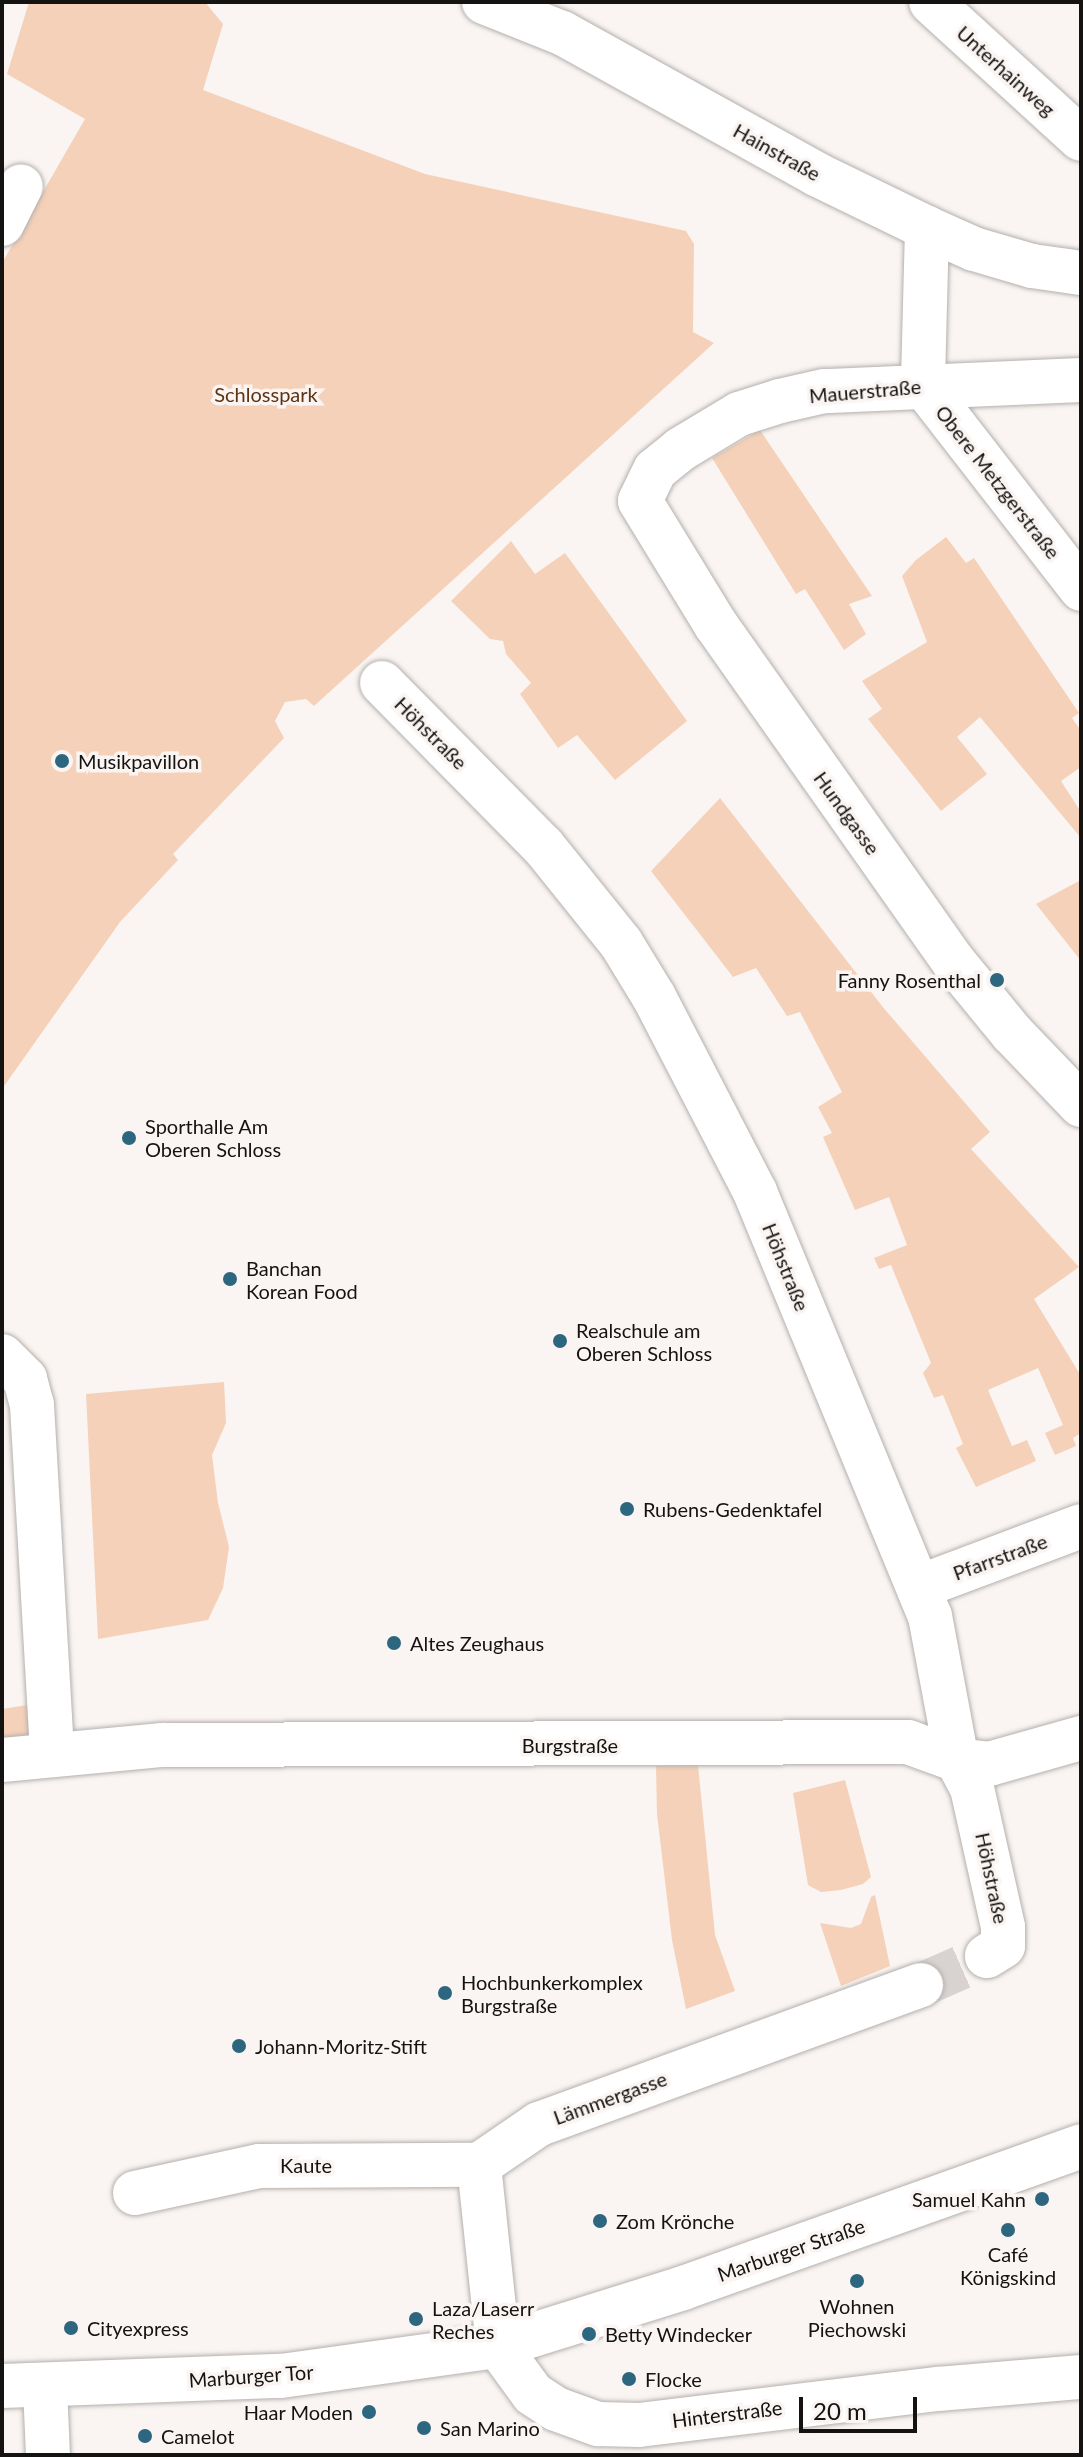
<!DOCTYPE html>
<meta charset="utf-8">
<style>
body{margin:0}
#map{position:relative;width:1083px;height:2457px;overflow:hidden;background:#faf5f2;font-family:Lato,sans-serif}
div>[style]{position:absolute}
.green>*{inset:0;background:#f5d1b9}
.street-tunnel>*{height:44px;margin-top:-22px;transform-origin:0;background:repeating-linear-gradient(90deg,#d8d3d0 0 44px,transparent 0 66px)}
.roads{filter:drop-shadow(0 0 2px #b4b0ad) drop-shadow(0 0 2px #b4b0ad)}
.street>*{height:44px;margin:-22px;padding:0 22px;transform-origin:22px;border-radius:22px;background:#fff}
.dots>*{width:22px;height:22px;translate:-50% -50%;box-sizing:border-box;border:4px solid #faf5f2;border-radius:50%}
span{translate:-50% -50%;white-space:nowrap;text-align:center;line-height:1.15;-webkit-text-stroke:7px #faf5f2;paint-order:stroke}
.street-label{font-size:20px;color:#141311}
.park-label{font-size:20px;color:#5e3312}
.poi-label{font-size:20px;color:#141311}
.left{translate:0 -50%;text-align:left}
.right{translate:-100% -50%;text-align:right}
.frame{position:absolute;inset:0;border:4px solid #141311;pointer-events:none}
.scale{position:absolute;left:799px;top:2397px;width:118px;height:36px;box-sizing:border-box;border:4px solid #141311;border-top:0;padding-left:10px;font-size:24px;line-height:28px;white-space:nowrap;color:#141311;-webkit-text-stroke:6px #faf5f2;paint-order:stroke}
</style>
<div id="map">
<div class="green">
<i style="clip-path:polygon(29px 2px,205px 2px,223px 24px,203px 90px,425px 174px,686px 231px,694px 244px,693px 332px,714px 343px,314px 706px,306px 699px,285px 702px,275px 721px,284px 738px,173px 854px,178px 860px,120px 922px,2px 1089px,2px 263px,85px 119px,7px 74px)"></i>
<i style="clip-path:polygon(760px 430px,872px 596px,849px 604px,866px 634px,844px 650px,805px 589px,796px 594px,712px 458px)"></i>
<i style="clip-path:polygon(946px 537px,966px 563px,974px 558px,1079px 713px,1072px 718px,1081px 731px,1081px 767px,1061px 781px,1079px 809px,1081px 838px,980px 717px,957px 737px,987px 774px,941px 811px,868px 719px,882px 709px,862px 681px,927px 642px,902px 576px,916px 560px)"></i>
<i style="clip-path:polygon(511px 541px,535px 574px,565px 553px,687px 721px,615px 780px,577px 735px,558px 748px,520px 694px,531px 683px,506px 654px,503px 641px,490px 639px,451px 601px)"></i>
<i style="clip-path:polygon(720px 798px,882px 1006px,990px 1132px,971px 1149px,1079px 1267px,1034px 1299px,1081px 1376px,1081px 1433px,1073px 1438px,1076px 1446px,1055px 1455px,1045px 1433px,1063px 1425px,1038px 1368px,988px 1390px,1012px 1446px,1027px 1440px,1036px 1461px,976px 1487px,956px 1448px,963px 1444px,943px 1395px,934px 1398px,923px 1373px,931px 1363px,891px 1265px,879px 1269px,874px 1258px,907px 1245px,889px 1197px,855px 1210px,823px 1137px,832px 1133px,818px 1107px,842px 1092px,800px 1012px,787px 1016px,756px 968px,733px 977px,651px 871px)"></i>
<i style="clip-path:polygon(1081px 880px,1081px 961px,1036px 904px)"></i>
<i style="clip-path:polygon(224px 1382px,226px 1423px,212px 1455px,218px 1503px,229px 1547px,223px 1588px,208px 1620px,98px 1639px,86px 1394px)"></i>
<i style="clip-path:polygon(34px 1704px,38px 1736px,2px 1742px,2px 1709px)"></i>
<i style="clip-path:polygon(698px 1765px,715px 1935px,735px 1991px,686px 2009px,672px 1940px,657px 1814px,656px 1766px)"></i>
<i style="clip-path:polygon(845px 1780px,871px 1877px,863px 1884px,841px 1890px,821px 1892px,808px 1885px,793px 1793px)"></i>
<i style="clip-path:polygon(875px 1895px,890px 1966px,841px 1986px,820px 1923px,851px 1928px,861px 1924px,871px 1897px)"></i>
</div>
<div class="street-tunnel">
<i style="left:921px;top:1985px;width:72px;rotate:-23.7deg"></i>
</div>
<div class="roads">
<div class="street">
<i style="left:484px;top:2px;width:84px;rotate:21.7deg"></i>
<i style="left:562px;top:33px;width:291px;rotate:29deg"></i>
<i style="left:816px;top:174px;width:123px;rotate:25.9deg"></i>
<i style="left:927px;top:228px;width:51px;rotate:24.1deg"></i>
<i style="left:974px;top:249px;width:60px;rotate:16.3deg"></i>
<i style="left:1032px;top:266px;width:49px;rotate:8.1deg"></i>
<i style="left:931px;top:2px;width:203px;rotate:42.4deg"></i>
<i style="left:2px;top:224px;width:42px;rotate:-63.4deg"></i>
<i style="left:927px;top:228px;width:157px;rotate:91.5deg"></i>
<i style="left:923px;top:385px;width:258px;rotate:52.2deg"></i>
<i style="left:1081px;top:380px;width:257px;rotate:177.5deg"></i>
<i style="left:824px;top:391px;width:45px;rotate:167.2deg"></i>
<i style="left:780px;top:401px;width:43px;rotate:162.4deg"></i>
<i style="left:739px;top:414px;width:68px;rotate:148.9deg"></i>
<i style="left:681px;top:449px;width:33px;rotate:141deg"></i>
<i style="left:655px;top:470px;width:34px;rotate:116deg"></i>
<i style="left:640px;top:501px;width:145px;rotate:58.5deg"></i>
<i style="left:716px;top:625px;width:411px;rotate:54.8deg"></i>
<i style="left:953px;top:961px;width:93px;rotate:50.7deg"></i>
<i style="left:1012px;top:1033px;width:100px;rotate:46.2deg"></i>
<i style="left:382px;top:683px;width:229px;rotate:45.4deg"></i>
<i style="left:543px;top:846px;width:124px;rotate:51.2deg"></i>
<i style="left:621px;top:943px;width:63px;rotate:58.6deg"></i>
<i style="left:654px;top:997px;width:220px;rotate:62.6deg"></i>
<i style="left:755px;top:1192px;width:459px;rotate:67.6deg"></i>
<i style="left:930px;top:1616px;width:147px;rotate:79.4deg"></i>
<i style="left:957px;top:1760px;width:32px;rotate:62deg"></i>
<i style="left:972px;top:1788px;width:142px;rotate:77.4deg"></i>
<i style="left:1003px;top:1927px;width:19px;rotate:90deg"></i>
<i style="left:1003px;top:1946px;width:19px;rotate:148deg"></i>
<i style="left:2px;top:1356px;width:33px;rotate:45deg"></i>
<i style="left:25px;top:1379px;width:27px;rotate:75deg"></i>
<i style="left:32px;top:1405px;width:348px;rotate:86.7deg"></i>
<i style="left:919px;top:1587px;width:173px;rotate:-20.6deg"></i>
<i style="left:2px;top:1760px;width:161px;rotate:-5.4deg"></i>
<i style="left:162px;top:1745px;width:746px;rotate:-0.23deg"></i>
<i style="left:908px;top:1742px;width:52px;rotate:20.2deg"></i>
<i style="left:957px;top:1760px;width:32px;rotate:7deg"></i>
<i style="left:989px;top:1764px;width:96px;rotate:-15.8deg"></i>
<i style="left:921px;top:1985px;width:407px;rotate:160deg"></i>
<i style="left:539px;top:2124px;width:73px;rotate:145.7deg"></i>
<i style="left:479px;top:2165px;width:182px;rotate:84deg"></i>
<i style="left:498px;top:2346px;width:59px;rotate:53.9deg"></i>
<i style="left:533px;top:2394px;width:27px;rotate:33deg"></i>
<i style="left:556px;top:2409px;width:45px;rotate:19.7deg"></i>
<i style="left:598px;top:2424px;width:41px;rotate:1.4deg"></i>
<i style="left:639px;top:2425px;width:301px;rotate:-6.9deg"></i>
<i style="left:938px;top:2389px;width:144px;rotate:-4.8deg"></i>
<i style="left:135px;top:2193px;width:127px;rotate:-12.3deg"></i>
<i style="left:259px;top:2166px;width:220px;rotate:-0.3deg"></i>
<i style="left:2px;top:2386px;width:279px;rotate:-2.1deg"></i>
<i style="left:281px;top:2376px;width:219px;rotate:-7.9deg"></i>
<i style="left:498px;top:2346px;width:194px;rotate:-17.4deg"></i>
<i style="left:683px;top:2288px;width:423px;rotate:-19.6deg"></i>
<i style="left:45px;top:2387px;width:68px;rotate:87.5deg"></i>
</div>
</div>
<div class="dots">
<i style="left:62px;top:761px;background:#2d667f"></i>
<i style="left:997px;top:980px;background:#2d667f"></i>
<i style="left:129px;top:1138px;background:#2d667f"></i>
<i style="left:230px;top:1279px;background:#2d667f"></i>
<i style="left:560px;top:1341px;background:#2d667f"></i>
<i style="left:627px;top:1509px;background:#2d667f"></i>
<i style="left:394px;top:1643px;background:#2d667f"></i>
<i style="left:445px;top:1993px;background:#2d667f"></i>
<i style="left:239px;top:2046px;background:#2d667f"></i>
<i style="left:1042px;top:2199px;background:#2d667f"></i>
<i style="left:600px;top:2221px;background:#2d667f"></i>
<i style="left:1008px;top:2230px;background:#2d667f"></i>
<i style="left:857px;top:2281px;background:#2d667f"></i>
<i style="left:416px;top:2319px;background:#2d667f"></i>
<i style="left:71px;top:2328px;background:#2d667f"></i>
<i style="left:589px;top:2334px;background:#2d667f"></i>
<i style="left:629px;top:2379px;background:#2d667f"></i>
<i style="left:369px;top:2412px;background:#2d667f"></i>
<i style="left:424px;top:2428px;background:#2d667f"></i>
<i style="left:145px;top:2436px;background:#2d667f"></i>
</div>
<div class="street-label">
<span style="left:1006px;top:71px;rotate:42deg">Unterhainweg</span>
<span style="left:777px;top:152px;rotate:29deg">Hainstraße</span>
<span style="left:865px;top:391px;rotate:-5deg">Mauerstraße</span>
<span style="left:998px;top:482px;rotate:52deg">Obere Metzgerstraße</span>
<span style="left:431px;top:733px;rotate:45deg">Höhstraße</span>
<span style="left:847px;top:813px;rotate:54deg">Hundgasse</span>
<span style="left:786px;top:1267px;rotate:68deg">Höhstraße</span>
<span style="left:1000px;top:1557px;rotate:-20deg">Pfarrstraße</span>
<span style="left:570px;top:1745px">Burgstraße</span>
<span style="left:992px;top:1878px;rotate:78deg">Höhstraße</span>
<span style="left:610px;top:2098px;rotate:-20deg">Lämmergasse</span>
<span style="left:306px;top:2165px">Kaute</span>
<span style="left:791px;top:2250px;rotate:-19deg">Marburger Straße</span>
<span style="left:251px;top:2376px;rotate:-4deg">Marburger Tor</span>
<span style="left:727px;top:2414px;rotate:-7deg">Hinterstraße</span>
</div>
<div class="park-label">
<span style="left:266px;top:394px">Schlosspark</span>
</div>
<div class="poi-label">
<span class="left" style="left:78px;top:761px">Musikpavillon</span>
<span class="right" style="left:981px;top:980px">Fanny Rosenthal</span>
<span class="left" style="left:145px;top:1138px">Sporthalle Am<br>Oberen Schloss</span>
<span class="left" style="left:246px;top:1280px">Banchan<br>Korean Food</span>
<span class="left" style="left:576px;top:1342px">Realschule am<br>Oberen Schloss</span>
<span class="left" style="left:643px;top:1509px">Rubens-Gedenktafel</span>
<span class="left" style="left:410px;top:1643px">Altes Zeughaus</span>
<span class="left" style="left:461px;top:1994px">Hochbunkerkomplex<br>Burgstraße</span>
<span class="left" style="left:255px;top:2046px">Johann-Moritz-Stift</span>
<span class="right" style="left:1026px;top:2199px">Samuel Kahn</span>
<span class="left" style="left:616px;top:2221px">Zom Krönche</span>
<span style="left:1008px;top:2266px">Café<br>Königskind</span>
<span style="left:857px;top:2318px">Wohnen<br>Piechowski</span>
<span class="left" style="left:432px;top:2320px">Laza/Laserr<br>Reches</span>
<span class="left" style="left:87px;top:2328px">Cityexpress</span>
<span class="left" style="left:605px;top:2334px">Betty Windecker</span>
<span class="left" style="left:645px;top:2379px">Flocke</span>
<span class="right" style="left:353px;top:2412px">Haar Moden</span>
<span class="left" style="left:440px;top:2428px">San Marino</span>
<span class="left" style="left:161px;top:2436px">Camelot</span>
</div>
<div class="frame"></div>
<div class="scale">20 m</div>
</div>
